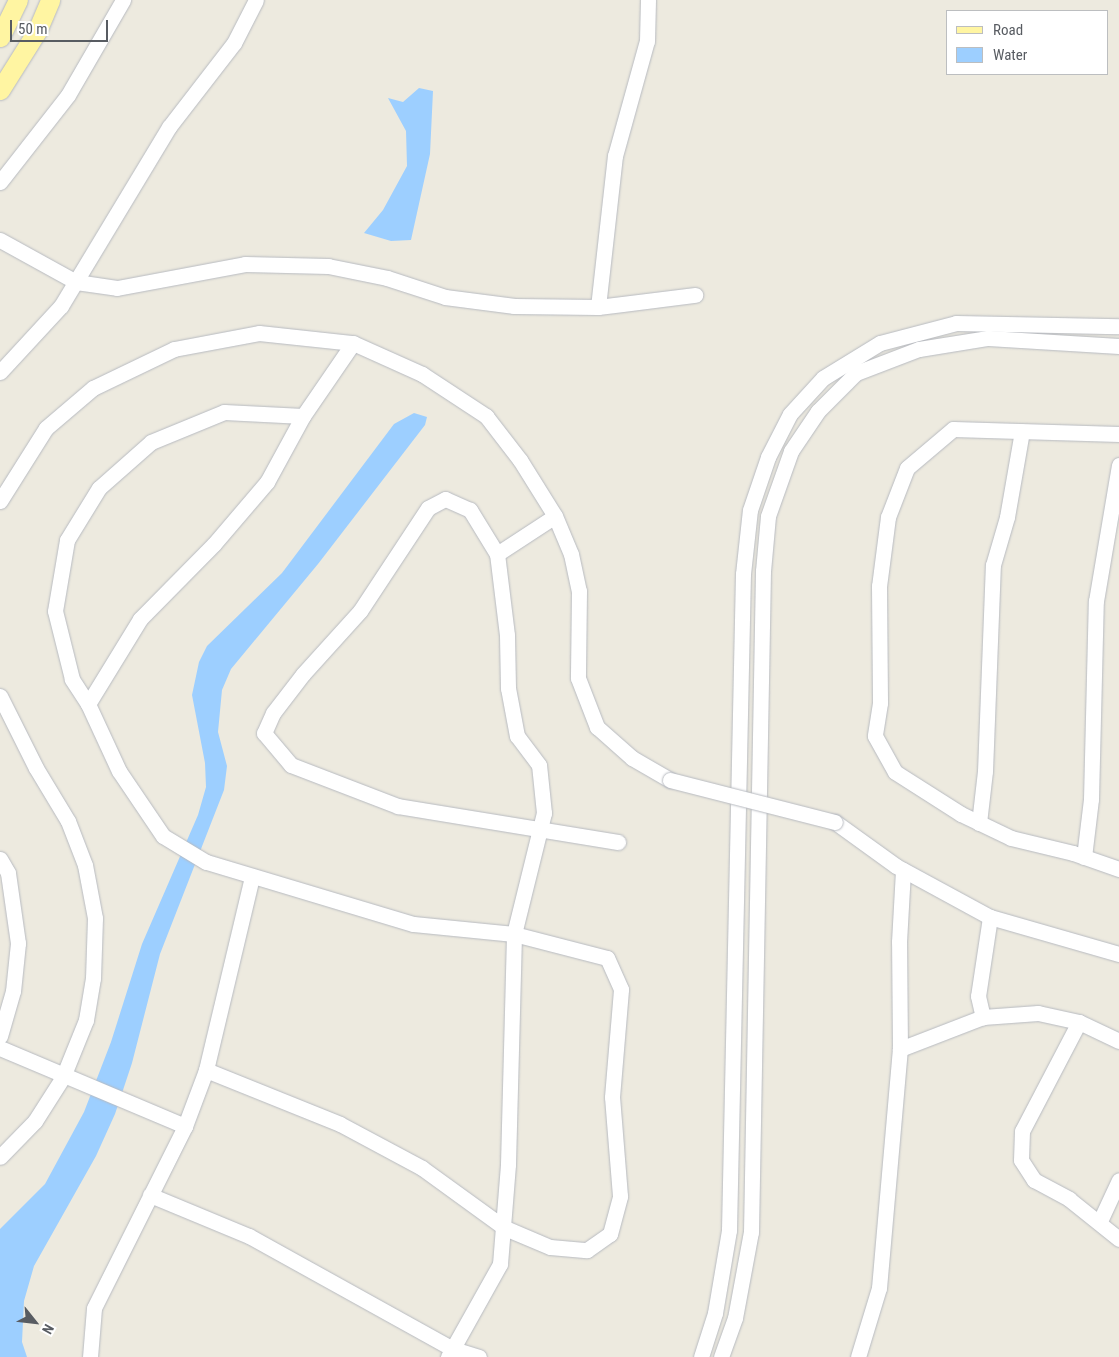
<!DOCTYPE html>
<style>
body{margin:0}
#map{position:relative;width:1119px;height:1357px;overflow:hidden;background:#edeadf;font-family:"Roboto Condensed",sans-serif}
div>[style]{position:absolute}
.water>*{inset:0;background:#9dcfff}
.roads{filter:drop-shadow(0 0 1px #b7bac0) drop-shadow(0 0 1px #b7bac0)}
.minor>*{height:15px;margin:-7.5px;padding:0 7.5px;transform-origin:7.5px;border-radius:7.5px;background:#fff}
.major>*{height:19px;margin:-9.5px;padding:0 9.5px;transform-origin:9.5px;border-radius:9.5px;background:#fff5a2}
.bridges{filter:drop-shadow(0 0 1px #b7bac0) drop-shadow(0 0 1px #b7bac0)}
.minor-bridge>*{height:15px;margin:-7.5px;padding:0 7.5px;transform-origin:7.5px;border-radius:7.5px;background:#fff}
span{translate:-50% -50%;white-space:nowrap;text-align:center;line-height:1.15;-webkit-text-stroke:4px #fff;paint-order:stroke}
.legend{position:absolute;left:946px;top:10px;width:162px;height:65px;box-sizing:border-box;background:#fff;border:1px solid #bcbec0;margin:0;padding:6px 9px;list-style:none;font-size:15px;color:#585c62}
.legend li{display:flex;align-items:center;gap:10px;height:25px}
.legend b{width:25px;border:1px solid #bcbec0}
.north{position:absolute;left:10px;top:1297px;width:50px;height:50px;-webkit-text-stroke:4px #fff;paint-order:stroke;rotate:119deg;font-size:14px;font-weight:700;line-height:20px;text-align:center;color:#585c62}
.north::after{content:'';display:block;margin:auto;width:18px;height:22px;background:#585c62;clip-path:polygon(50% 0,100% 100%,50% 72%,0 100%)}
.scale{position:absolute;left:10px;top:20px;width:98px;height:22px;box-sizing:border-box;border:2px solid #585c62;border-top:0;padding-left:6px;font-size:15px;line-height:18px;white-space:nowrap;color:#585c62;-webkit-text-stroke:4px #fff;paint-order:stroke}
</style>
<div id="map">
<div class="water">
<i style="clip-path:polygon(419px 88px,433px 91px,430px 154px,411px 240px,391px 241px,364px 233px,383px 210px,407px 166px,406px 131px,388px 98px,403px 102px)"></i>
<i style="clip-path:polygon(414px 413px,427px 417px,425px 425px,318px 564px,231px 669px,222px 690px,218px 732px,227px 766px,224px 790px,160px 954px,132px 1063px,115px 1114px,96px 1156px,34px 1266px,24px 1301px,22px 1342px,27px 1357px,0 1357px,0 1229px,45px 1184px,84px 1112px,111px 1042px,142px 944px,198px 815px,206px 787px,205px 763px,192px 695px,199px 662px,207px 646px,282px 573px,394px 424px)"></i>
</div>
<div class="roads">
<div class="minor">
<i style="left:0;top:182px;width:110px;rotate:-52deg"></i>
<i style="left:68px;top:95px;width:110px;rotate:-59.9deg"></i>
<i style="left:0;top:240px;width:87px;rotate:28.9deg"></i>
<i style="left:76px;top:282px;width:41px;rotate:8.3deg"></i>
<i style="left:117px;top:288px;width:130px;rotate:-10.6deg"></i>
<i style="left:245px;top:264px;width:83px;rotate:1.4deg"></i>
<i style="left:328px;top:266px;width:60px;rotate:11.5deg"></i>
<i style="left:387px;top:278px;width:61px;rotate:18.1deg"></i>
<i style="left:445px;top:297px;width:70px;rotate:7.4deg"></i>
<i style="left:514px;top:306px;width:84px;rotate:0.7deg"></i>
<i style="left:598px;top:307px;width:98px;rotate:-7.1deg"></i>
<i style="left:598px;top:307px;width:152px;rotate:-83.6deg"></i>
<i style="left:615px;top:156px;width:119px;rotate:-74.5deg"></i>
<i style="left:647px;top:41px;width:41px;rotate:-88.6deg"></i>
<i style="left:0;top:372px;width:90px;rotate:-47.3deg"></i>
<i style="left:61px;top:306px;width:209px;rotate:-58.9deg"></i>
<i style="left:169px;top:127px;width:106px;rotate:-52.3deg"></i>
<i style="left:234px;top:43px;width:48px;rotate:-62.9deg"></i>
<i style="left:1119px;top:434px;width:166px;rotate:-178.3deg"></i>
<i style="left:953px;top:429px;width:60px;rotate:139.7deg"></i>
<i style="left:907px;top:468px;width:53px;rotate:111.2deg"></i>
<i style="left:888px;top:517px;width:70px;rotate:97.4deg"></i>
<i style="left:879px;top:586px;width:117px;rotate:89.5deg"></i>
<i style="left:880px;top:703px;width:33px;rotate:99deg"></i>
<i style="left:875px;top:736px;width:41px;rotate:60.9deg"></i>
<i style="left:895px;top:772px;width:78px;rotate:32.5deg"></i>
<i style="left:961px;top:814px;width:55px;rotate:25.6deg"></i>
<i style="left:1011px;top:838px;width:64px;rotate:13.6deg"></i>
<i style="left:1073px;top:853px;width:49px;rotate:19.2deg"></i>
<i style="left:0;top:501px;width:86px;rotate:-57.8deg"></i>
<i style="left:46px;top:428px;width:62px;rotate:-40.4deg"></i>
<i style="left:93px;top:388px;width:90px;rotate:-25.7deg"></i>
<i style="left:174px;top:349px;width:86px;rotate:-10.7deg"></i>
<i style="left:259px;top:333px;width:95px;rotate:6.1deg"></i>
<i style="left:353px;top:343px;width:76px;rotate:24.2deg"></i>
<i style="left:422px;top:374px;width:77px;rotate:33.3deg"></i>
<i style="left:486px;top:416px;width:56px;rotate:52.3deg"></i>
<i style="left:520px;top:460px;width:66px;rotate:58deg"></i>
<i style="left:555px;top:516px;width:41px;rotate:67.2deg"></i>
<i style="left:571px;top:554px;width:38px;rotate:78deg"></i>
<i style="left:579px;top:591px;width:87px;rotate:90.7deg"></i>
<i style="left:578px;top:678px;width:53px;rotate:68.8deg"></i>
<i style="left:597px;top:727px;width:47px;rotate:41.5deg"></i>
<i style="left:632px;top:758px;width:44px;rotate:30.1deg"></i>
<i style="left:497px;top:554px;width:52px;rotate:-121.5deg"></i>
<i style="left:470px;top:510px;width:27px;rotate:-156deg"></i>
<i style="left:445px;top:499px;width:19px;rotate:152deg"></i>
<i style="left:428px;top:508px;width:123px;rotate:123.4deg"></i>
<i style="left:360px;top:611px;width:85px;rotate:132.1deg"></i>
<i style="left:303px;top:674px;width:49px;rotate:127.6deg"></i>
<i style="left:273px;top:713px;width:22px;rotate:114deg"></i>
<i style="left:264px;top:733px;width:42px;rotate:49.8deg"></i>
<i style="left:291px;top:765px;width:115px;rotate:21deg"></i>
<i style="left:398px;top:806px;width:223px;rotate:9.3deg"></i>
<i style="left:0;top:696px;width:80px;rotate:63.4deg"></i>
<i style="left:36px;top:768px;width:62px;rotate:58.9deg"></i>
<i style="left:68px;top:821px;width:47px;rotate:68.9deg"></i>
<i style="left:85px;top:865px;width:54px;rotate:79.3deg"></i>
<i style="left:95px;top:918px;width:60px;rotate:91.9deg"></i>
<i style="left:93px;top:978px;width:43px;rotate:99.5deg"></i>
<i style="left:86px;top:1020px;width:61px;rotate:112deg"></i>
<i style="left:63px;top:1077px;width:52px;rotate:122.5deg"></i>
<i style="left:35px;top:1121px;width:50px;rotate:134.2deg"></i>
<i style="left:88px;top:704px;width:30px;rotate:-123deg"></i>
<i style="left:72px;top:679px;width:70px;rotate:-104deg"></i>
<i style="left:55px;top:611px;width:72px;rotate:-80.4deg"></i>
<i style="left:67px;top:540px;width:61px;rotate:-58.4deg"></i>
<i style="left:99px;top:488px;width:69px;rotate:-41.5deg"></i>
<i style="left:151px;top:442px;width:79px;rotate:-22.3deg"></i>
<i style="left:224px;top:412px;width:79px;rotate:2.9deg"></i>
<i style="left:835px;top:822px;width:75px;rotate:35.8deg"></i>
<i style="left:896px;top:866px;width:107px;rotate:28.5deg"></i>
<i style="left:990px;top:917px;width:134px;rotate:16deg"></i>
<i style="left:979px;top:823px;width:52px;rotate:-83.4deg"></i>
<i style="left:985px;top:771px;width:206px;rotate:-87.8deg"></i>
<i style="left:993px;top:565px;width:50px;rotate:-73.7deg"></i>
<i style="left:1007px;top:517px;width:87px;rotate:-80.1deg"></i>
<i style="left:1084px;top:857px;width:58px;rotate:-83.1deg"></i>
<i style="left:1091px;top:799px;width:198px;rotate:-88.6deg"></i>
<i style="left:1096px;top:601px;width:138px;rotate:-80.4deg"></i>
<i style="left:0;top:859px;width:16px;rotate:60deg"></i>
<i style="left:8px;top:873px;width:71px;rotate:81.9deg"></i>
<i style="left:18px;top:943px;width:48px;rotate:95.9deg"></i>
<i style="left:13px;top:991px;width:47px;rotate:106.1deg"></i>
<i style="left:990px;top:917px;width:80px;rotate:98.6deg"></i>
<i style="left:978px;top:996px;width:22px;rotate:77deg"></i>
<i style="left:983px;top:1017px;width:55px;rotate:-4.2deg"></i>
<i style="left:1038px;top:1013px;width:42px;rotate:12.4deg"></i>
<i style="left:1079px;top:1022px;width:44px;rotate:25.4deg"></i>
<i style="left:1079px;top:1022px;width:123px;rotate:117.6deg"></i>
<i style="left:1022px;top:1131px;width:29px;rotate:92deg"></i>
<i style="left:1021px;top:1160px;width:24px;rotate:57deg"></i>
<i style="left:1034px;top:1180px;width:40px;rotate:28deg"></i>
<i style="left:1069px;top:1199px;width:64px;rotate:38.7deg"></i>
<i style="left:0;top:1048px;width:201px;rotate:22.9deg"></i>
<i style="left:185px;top:1126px;width:60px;rotate:-69.4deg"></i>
<i style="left:206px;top:1070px;width:144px;rotate:21.9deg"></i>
<i style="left:340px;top:1124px;width:93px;rotate:28.2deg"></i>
<i style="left:422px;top:1168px;width:102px;rotate:35.9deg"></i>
<i style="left:505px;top:1228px;width:49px;rotate:22.9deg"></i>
<i style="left:550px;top:1247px;width:37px;rotate:5deg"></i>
<i style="left:587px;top:1250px;width:28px;rotate:-35deg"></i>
<i style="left:610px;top:1234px;width:39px;rotate:-75deg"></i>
<i style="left:620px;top:1196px;width:99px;rotate:-94.6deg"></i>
<i style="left:612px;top:1097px;width:108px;rotate:-85.2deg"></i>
<i style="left:621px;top:989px;width:34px;rotate:-114deg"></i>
<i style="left:607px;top:958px;width:96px;rotate:-165.5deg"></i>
<i style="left:514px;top:934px;width:101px;rotate:-174.3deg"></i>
<i style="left:413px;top:924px;width:216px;rotate:-163.3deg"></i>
<i style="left:206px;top:862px;width:50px;rotate:-148.8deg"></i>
<i style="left:163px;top:836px;width:78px;rotate:-124.1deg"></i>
<i style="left:119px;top:771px;width:74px;rotate:-114.8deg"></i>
<i style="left:88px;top:704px;width:100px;rotate:-58.5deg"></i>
<i style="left:140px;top:619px;width:105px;rotate:-45.4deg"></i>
<i style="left:214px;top:544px;width:82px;rotate:-49.5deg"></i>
<i style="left:267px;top:482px;width:75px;rotate:-61.4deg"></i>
<i style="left:303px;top:416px;width:88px;rotate:-55.6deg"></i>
<i style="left:900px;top:1049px;width:107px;rotate:-90.5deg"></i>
<i style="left:899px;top:942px;width:72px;rotate:-86.8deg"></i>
<i style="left:206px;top:1070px;width:198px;rotate:-76.6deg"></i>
<i style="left:150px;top:1195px;width:107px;rotate:22.5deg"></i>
<i style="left:249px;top:1236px;width:233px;rotate:29deg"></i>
<i style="left:453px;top:1349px;width:27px;rotate:17deg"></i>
<i style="left:1100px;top:1221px;width:45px;rotate:-65.1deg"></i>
<i style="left:90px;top:1357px;width:49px;rotate:-85.3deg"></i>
<i style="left:94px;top:1308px;width:203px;rotate:-63.4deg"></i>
<i style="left:448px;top:1357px;width:107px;rotate:-60.8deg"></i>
<i style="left:500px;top:1264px;width:100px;rotate:-85.4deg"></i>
<i style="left:508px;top:1164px;width:230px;rotate:-88.5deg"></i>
<i style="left:514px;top:934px;width:125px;rotate:-76.1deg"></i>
<i style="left:544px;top:813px;width:48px;rotate:-95.9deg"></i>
<i style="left:539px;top:765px;width:36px;rotate:-127deg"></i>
<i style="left:517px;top:736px;width:49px;rotate:-100.6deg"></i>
<i style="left:508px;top:688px;width:53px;rotate:-91.1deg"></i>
<i style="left:507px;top:635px;width:82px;rotate:-97deg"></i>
<i style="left:497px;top:554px;width:69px;rotate:-33.2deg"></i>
<i style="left:701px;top:1357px;width:46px;rotate:-72.3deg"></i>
<i style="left:715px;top:1313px;width:84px;rotate:-80.4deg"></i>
<i style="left:729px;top:1230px;width:656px;rotate:-88.78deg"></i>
<i style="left:743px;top:574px;width:64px;rotate:-83.8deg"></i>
<i style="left:750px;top:510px;width:56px;rotate:-71.2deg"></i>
<i style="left:768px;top:457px;width:48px;rotate:-62.9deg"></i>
<i style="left:790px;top:414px;width:49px;rotate:-47.5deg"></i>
<i style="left:823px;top:378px;width:67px;rotate:-31.6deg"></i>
<i style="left:880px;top:343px;width:79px;rotate:-14.7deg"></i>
<i style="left:956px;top:323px;width:163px;rotate:1.1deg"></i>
<i style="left:721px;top:1357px;width:41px;rotate:-70.3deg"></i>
<i style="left:735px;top:1318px;width:87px;rotate:-79.5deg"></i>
<i style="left:751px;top:1232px;width:661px;rotate:-88.96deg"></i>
<i style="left:763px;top:571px;width:55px;rotate:-84.8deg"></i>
<i style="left:768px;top:516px;width:69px;rotate:-70.5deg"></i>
<i style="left:791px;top:451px;width:48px;rotate:-56deg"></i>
<i style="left:818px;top:411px;width:54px;rotate:-45deg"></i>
<i style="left:856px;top:373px;width:67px;rotate:-20.9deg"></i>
<i style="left:919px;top:349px;width:70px;rotate:-9.1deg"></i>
<i style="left:988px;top:338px;width:131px;rotate:3.5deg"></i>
<i style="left:858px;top:1357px;width:72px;rotate:-73.1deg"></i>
<i style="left:879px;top:1288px;width:240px;rotate:-85deg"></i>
<i style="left:900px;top:1049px;width:89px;rotate:-21.1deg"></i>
</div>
<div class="major">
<i style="left:0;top:37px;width:41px;rotate:-64.1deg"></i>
<i style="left:0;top:90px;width:70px;rotate:-57.9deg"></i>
<i style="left:37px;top:31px;width:34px;rotate:-67deg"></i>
</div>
</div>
<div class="bridges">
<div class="minor-bridge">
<i style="left:670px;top:780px;width:170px;rotate:14.3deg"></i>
</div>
</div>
<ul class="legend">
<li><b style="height:6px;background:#fff5a2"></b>Road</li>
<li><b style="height:14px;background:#9dcfff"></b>Water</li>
</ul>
<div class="north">N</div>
<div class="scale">50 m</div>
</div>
